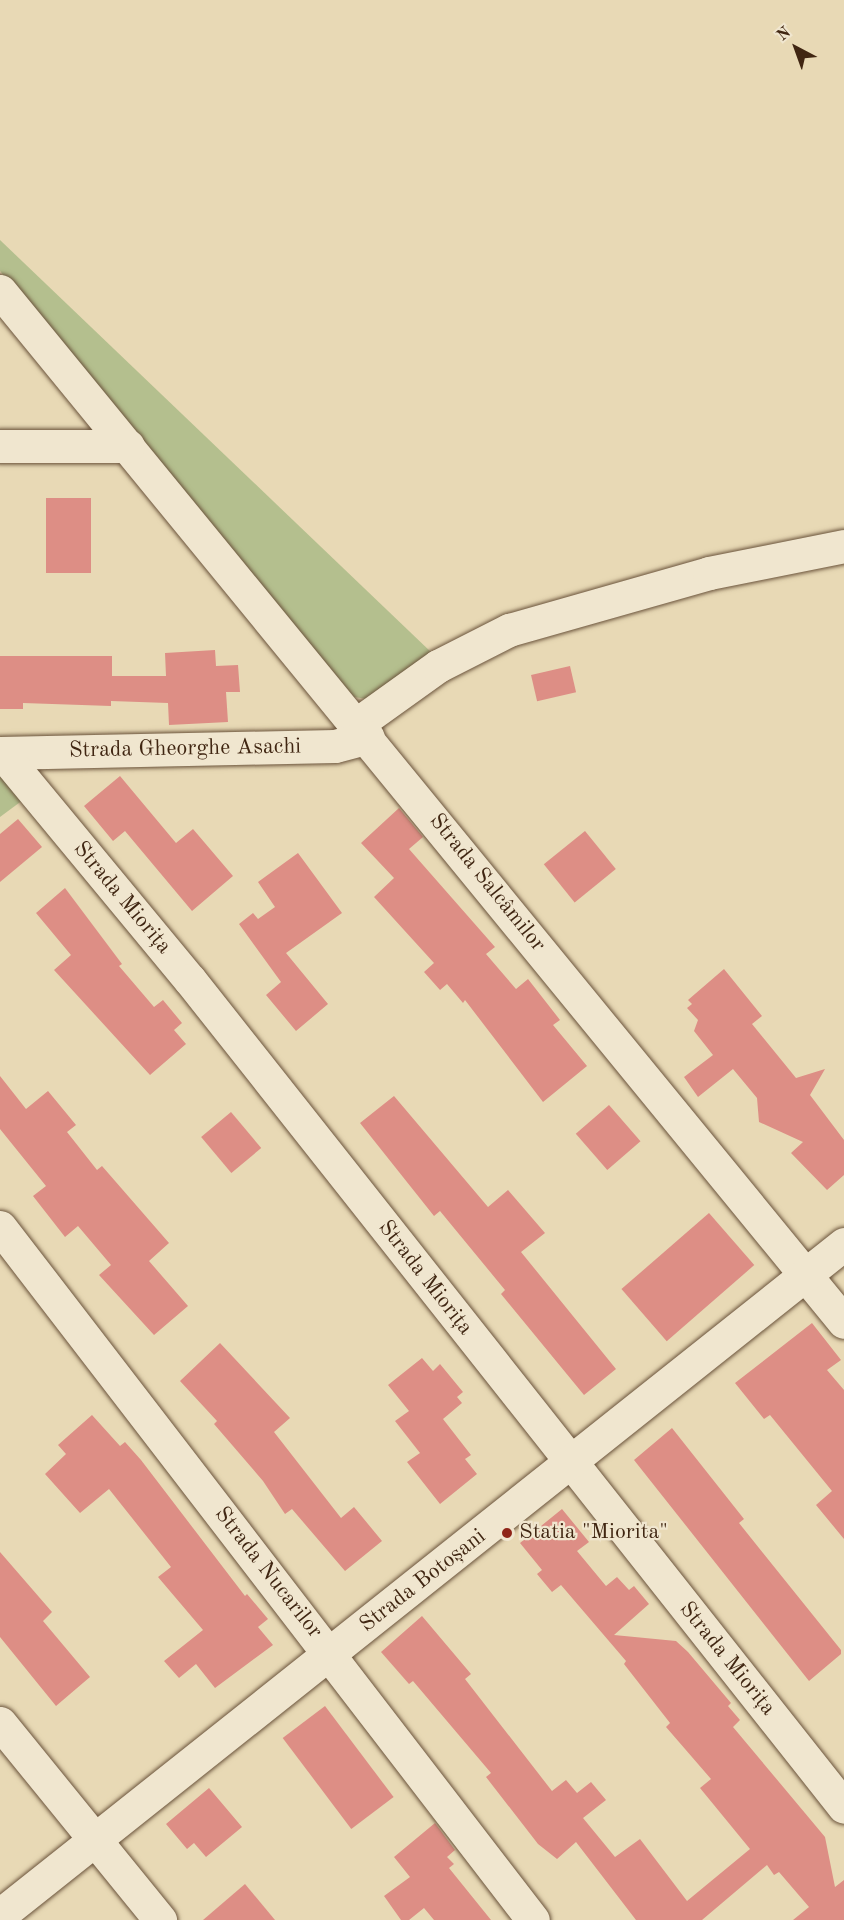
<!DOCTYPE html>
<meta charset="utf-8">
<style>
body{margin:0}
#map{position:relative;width:844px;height:1920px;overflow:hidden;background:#e8d9b5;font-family:"Old Standard TT",serif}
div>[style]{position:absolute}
.green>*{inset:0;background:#b4bf8e}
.building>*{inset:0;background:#dd8e85;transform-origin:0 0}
.roads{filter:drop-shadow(0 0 2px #6a533b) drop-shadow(0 0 2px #6a533b)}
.minor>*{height:33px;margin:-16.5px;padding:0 16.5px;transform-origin:16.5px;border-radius:16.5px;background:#f0e6cf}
.dots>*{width:16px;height:16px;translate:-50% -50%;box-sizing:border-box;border:3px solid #f0e6cf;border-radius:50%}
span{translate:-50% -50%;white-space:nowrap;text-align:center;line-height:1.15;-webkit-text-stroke:4.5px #f0e6cf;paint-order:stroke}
.street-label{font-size:22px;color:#402612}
.poi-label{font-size:22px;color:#402612}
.left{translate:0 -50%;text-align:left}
.north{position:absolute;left:766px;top:18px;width:60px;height:60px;-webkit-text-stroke:4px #f0e6cf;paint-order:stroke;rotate:319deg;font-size:16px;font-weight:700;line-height:24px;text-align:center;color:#402612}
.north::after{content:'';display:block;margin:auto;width:21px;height:27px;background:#402612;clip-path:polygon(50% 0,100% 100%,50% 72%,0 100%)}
</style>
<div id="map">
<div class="green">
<i style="clip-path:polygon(0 240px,432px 653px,374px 700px,354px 697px,0 271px)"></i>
<i style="clip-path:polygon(0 775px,27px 797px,0 817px)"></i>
</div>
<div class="building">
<i style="left:46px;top:498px;width:45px;height:75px"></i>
<i style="clip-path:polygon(215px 650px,216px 666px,238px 665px,240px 692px,226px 692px,228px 722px,169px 725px,168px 703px,111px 701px,111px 706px,23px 703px,23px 709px,0 709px,0 656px,112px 656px,112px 676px,166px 676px,165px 653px)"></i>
<i style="left:570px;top:666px;width:27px;height:40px;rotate:77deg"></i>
<i style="clip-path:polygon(120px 776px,176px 843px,193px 829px,233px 876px,192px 911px,125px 831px,113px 841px,84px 806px)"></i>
<i style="clip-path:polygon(399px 808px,423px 837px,409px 849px,495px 947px,486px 954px,516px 989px,528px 979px,560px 1020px,553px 1025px,587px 1066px,543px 1102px,465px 1000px,463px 1003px,447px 984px,440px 990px,424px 972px,434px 963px,374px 897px,394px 878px,361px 843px)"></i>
<i style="clip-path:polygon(18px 819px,42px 847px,0 882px,0 834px)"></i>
<i style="left:585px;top:831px;width:49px;height:53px;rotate:51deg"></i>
<i style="clip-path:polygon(298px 853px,342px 913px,286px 953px,328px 1004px,296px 1031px,266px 995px,281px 982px,239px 924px,253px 913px,258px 919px,275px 907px,258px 882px)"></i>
<i style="clip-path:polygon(65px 888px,122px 964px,119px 966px,154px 1007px,163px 1000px,182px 1023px,174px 1030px,186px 1044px,150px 1075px,54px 970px,71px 955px,36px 913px)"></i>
<i style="clip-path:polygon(724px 969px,762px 1016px,752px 1024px,796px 1078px,825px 1069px,810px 1095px,844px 1140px,844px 1175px,827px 1190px,791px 1153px,803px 1142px,759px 1122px,757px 1098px,733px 1069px,698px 1097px,684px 1077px,713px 1055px,694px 1031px,698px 1020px,687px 1008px,692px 1004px,688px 1000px)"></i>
<i style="clip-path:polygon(0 1076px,26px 1109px,48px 1091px,76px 1125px,67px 1132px,97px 1170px,102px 1166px,169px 1243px,149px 1261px,188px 1306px,154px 1335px,99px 1275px,111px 1265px,78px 1226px,65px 1237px,33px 1196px,46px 1186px,0 1129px)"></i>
<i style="clip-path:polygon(394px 1096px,488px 1207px,508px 1190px,545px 1233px,521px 1252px,616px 1369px,584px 1395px,501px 1294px,505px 1290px,440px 1211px,434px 1216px,360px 1123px)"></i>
<i style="left:609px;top:1105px;width:48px;height:44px;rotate:49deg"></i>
<i style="left:231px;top:1112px;width:47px;height:39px;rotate:50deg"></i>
<i style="left:709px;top:1213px;width:69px;height:116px;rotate:49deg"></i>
<i style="clip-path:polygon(812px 1323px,841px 1360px,827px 1370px,844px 1390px,844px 1539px,816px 1505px,832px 1491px,770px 1415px,764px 1419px,735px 1383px)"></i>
<i style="clip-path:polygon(220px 1343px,290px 1418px,274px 1432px,341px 1518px,354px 1507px,382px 1541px,345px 1571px,292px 1509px,285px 1514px,263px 1481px,214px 1424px,217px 1421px,180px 1381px)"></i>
<i style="clip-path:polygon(422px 1358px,433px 1371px,440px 1364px,463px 1392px,457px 1397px,462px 1403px,443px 1419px,471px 1455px,465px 1459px,477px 1474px,440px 1504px,407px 1462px,420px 1453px,395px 1421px,409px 1411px,388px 1385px)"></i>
<i style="clip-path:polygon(92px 1415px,120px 1446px,125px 1442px,141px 1460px,245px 1596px,247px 1594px,268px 1619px,258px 1627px,273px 1645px,215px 1688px,196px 1664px,179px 1678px,164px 1661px,203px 1630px,158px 1577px,171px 1567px,109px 1489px,80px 1513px,45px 1474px,66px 1454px,58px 1445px)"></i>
<i style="clip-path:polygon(672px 1428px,744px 1519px,739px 1523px,841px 1650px,841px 1654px,809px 1681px,634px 1460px)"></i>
<i style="clip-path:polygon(562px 1509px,589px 1542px,577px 1551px,606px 1586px,617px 1577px,629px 1590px,634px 1586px,649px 1604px,614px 1635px,676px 1641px,688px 1652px,731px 1703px,728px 1706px,740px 1720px,733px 1727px,825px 1837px,835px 1887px,844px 1880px,844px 1920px,793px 1920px,809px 1907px,779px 1872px,774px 1875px,767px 1865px,702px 1920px,636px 1920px,576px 1842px,557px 1859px,538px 1844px,486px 1777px,491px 1773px,413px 1681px,409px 1684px,381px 1652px,422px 1616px,471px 1674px,465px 1679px,552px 1791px,566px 1780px,577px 1793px,591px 1782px,606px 1800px,583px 1818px,615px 1857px,640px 1839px,687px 1901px,750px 1849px,700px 1788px,711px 1779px,666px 1727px,670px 1723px,624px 1664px,626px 1661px,561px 1585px,552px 1592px,537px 1574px,542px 1570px,520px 1543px)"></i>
<i style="clip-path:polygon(0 1552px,52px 1612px,43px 1621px,90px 1677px,56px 1706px,0 1637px)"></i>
<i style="left:325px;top:1706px;width:114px;height:53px;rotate:53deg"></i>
<i style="clip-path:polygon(209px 1788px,242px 1827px,206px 1857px,194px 1843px,187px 1849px,166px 1824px)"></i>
<i style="clip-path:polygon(435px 1823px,455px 1850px,447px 1857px,454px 1864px,449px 1868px,491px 1920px,434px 1920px,424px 1908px,409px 1920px,401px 1920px,384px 1896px,410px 1877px,394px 1857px)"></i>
<i style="clip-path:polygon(245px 1884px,275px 1920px,203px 1920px)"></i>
</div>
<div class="roads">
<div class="minor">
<i style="left:0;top:291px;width:1332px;rotate:50.7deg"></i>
<i style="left:0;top:446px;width:128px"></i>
<i style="left:357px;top:724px;width:100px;rotate:-35.6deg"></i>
<i style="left:438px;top:666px;width:80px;rotate:-26.9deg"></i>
<i style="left:509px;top:630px;width:208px;rotate:-15.9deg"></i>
<i style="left:709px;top:573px;width:138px;rotate:-11.3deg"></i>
<i style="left:0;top:753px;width:335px;rotate:-1.2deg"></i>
<i style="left:335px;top:746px;width:34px;rotate:-15deg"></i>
<i style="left:2px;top:753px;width:295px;rotate:50.4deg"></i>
<i style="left:190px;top:980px;width:1054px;rotate:51.66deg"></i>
<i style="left:0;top:1227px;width:874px;rotate:52.44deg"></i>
<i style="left:0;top:1723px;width:254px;rotate:50.9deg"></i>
<i style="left:0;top:1915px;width:1078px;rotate:-38.49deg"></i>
</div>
</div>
<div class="dots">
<i style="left:507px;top:1533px;background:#8f2418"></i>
</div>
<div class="street-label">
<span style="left:185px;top:749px;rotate:-1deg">Strada Gheorghe Asachi</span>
<span style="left:487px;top:883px;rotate:51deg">Strada Salcâmilor</span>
<span style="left:122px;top:898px;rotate:50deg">Strada Miorița</span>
<span style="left:425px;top:1278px;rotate:52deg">Strada Miorița</span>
<span style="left:268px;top:1573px;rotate:52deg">Strada Nucarilor</span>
<span style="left:423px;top:1581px;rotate:-38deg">Strada Botoșani</span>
<span style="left:727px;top:1659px;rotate:51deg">Strada Miorița</span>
</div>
<div class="poi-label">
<span class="left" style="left:519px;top:1533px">Statia "Miorita"</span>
</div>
<div class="north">N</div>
</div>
